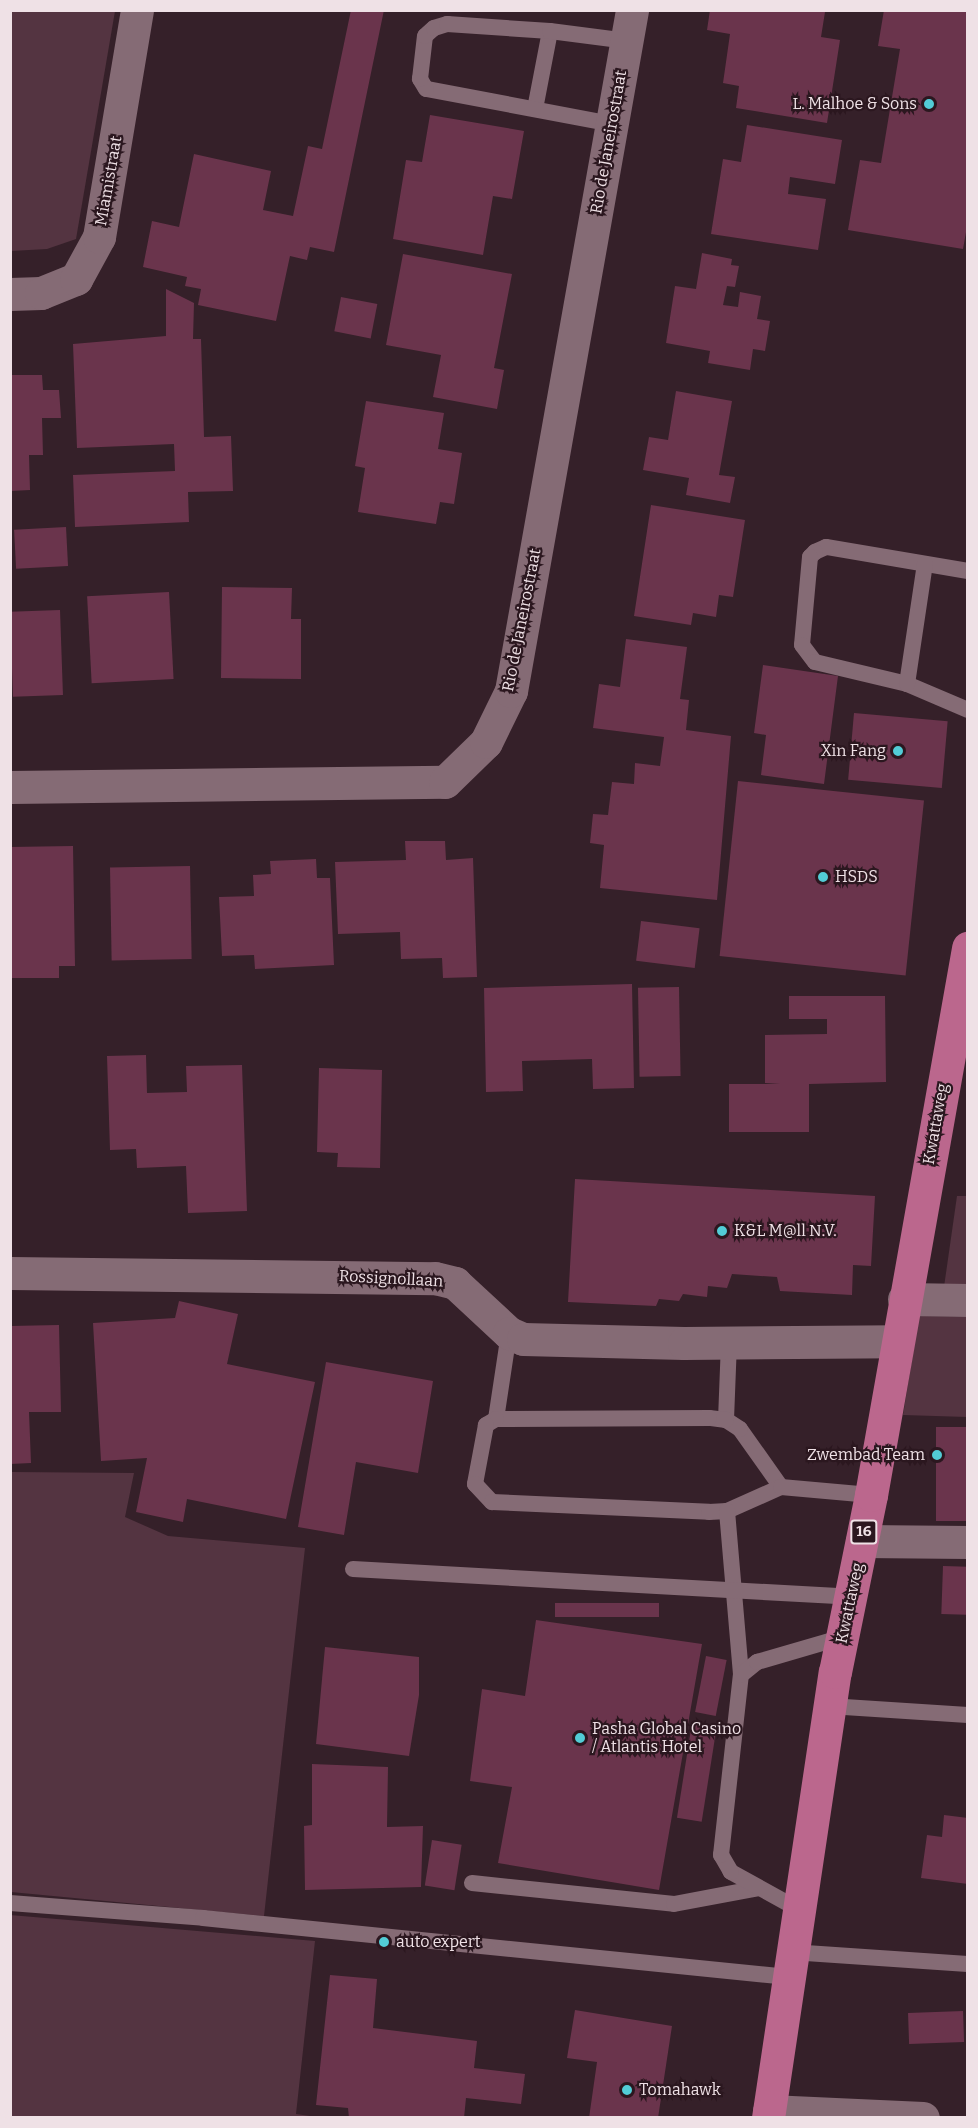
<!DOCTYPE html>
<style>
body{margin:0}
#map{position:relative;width:978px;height:2128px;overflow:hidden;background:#352029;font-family:Bitter,serif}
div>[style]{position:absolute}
.green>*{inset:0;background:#543441}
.building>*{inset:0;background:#6a344c;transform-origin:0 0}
.lane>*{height:16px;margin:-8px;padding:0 8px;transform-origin:8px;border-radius:8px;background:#856b75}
.street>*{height:33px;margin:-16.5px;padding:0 16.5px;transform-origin:16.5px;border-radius:16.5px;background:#856b75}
.primary>*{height:33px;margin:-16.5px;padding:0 16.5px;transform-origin:16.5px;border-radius:16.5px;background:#bb678d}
.dots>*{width:16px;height:16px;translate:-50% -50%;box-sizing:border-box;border:3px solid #2b171f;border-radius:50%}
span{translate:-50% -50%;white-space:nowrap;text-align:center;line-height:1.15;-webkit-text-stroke:4.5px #2b171f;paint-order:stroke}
.shield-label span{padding:2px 4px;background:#2b171f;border:2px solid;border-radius:4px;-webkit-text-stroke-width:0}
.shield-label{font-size:15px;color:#efe1e6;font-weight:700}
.poi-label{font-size:16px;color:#efe1e6}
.right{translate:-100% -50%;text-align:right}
.left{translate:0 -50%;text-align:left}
.street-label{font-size:16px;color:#efe1e6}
.frame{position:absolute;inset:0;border:12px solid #efe1e6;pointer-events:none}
</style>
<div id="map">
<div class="green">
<i style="clip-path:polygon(11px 10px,115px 11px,76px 239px,47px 249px,11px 251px)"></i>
<i style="clip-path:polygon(957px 1196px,967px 1196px,967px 1288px,944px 1287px)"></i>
<i style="clip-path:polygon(919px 1316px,967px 1317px,967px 1417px,903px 1415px)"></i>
<i style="clip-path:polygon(11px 1472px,134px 1473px,125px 1517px,168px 1536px,305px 1548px,264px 1916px,11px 1892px)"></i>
<i style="clip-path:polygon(10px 1915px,315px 1941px,296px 2114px,317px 2117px,11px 2117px)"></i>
</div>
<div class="building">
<i style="clip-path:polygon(351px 10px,384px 10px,334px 252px,310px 247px,307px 260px,290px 256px,276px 321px,198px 305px,201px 289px,185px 286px,187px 277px,143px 267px,152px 221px,179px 227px,194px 154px,271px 171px,263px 210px,293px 216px,308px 146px,322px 149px)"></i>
<i style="clip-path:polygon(710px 10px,825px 12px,821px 37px,840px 40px,827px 123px,736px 108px,739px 86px,723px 83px,730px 34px,707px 30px)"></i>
<i style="clip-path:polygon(884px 10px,968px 10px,968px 221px,963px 249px,848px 230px,860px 160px,881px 163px,900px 49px,878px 46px)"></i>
<i style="clip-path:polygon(430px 115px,524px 131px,512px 199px,493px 196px,483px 255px,393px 239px,406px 160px,422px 162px)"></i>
<i style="clip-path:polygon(747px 125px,842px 140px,835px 184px,790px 177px,788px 194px,826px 199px,818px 250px,711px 234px,723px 159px,741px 162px)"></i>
<i style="clip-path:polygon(702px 253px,732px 259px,731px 265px,739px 266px,735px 287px,727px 286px,723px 305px,738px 307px,740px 292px,761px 296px,757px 319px,770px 321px,765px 351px,753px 349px,750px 370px,708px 363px,710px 351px,666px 343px,675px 286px,696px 289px)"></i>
<i style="clip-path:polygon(403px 254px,512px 274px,494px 368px,504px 370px,497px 409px,433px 397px,441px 355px,386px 345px)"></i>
<i style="clip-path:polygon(166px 289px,194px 303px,193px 339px,201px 339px,204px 437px,231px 436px,233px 491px,188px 492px,189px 522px,75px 527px,73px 475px,175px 471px,174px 444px,77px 448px,73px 344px,166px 336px)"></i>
<i style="left:341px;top:297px;width:37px;height:35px;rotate:11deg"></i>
<i style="clip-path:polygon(10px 375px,42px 375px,43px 390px,59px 390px,61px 418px,42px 418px,43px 455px,29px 455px,30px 490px,10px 491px)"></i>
<i style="clip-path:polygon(676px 391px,732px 401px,719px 475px,735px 477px,730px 503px,686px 495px,689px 478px,643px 470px,649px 437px,668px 440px)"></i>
<i style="clip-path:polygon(366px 401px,444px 413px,438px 449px,462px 453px,454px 504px,440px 502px,436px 524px,358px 512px,365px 468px,355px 466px)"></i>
<i style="clip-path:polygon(651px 505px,745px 520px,733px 597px,719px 595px,716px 617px,693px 613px,691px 625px,634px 616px)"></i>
<i style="left:66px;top:527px;width:39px;height:52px;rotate:87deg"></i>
<i style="clip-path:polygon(222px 587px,292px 588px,291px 619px,301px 619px,301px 679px,221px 678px)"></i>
<i style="left:169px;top:592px;width:87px;height:82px;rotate:87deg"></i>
<i style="left:60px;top:610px;width:85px;height:50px;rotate:88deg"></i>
<i style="clip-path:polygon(626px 639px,687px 647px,680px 699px,689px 700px,686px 730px,731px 736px,717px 900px,600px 888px,604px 845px,590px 843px,593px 814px,608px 815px,612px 782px,634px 784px,635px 763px,660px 766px,664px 737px,593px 728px,599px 684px,620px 687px)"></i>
<i style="clip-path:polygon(763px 665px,838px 676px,824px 784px,761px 775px,766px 735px,754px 733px)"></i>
<i style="left:854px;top:713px;width:94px;height:67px;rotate:5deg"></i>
<i style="left:738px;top:781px;width:187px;height:176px;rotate:6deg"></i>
<i style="clip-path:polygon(405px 841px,445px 841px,446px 860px,473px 858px,477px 977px,443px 978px,442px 958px,401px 959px,400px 932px,338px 934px,335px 862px,406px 860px)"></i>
<i style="clip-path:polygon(73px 846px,75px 966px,59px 966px,59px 978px,10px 978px,10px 847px)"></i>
<i style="clip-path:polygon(316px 859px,317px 878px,330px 878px,334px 965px,255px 969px,254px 955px,222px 956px,219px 897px,254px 896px,253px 875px,271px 874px,270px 861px)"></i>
<i style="left:190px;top:866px;width:93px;height:80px;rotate:89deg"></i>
<i style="left:641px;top:921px;width:59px;height:40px;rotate:7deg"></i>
<i style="clip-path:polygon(632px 984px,634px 1088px,593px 1089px,592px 1059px,522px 1061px,523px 1091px,486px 1092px,484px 988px)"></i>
<i style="left:679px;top:987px;width:89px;height:41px;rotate:89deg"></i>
<i style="clip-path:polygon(789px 996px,885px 996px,886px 1082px,809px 1084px,809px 1132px,729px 1132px,729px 1084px,780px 1084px,765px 1083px,765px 1035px,827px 1034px,827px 1019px,789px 1019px)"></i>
<i style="clip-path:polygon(146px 1055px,147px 1093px,187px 1092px,186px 1066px,242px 1065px,247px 1211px,188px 1213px,186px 1166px,137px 1168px,136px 1149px,110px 1150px,107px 1056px)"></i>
<i style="clip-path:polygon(319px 1068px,382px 1070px,380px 1168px,337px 1167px,338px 1153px,317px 1152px)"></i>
<i style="clip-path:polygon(575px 1179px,875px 1196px,871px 1266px,853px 1265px,852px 1295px,780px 1291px,777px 1277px,732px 1274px,727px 1288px,708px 1286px,707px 1297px,683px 1294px,679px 1301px,659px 1299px,656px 1306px,568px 1302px)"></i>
<i style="clip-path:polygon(179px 1301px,238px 1314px,227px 1364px,315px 1382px,286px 1519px,187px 1499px,183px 1522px,136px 1512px,147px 1458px,101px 1461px,93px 1323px,175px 1318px)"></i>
<i style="clip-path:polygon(59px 1325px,61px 1412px,29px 1412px,31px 1463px,10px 1464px,10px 1326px)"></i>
<i style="clip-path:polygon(326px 1362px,433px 1381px,418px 1473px,356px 1462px,344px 1535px,298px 1527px)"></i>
<i style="left:968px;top:1427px;width:94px;height:32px;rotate:90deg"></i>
<i style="left:943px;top:1566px;width:25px;height:48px;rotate:2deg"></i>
<i style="left:555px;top:1603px;width:104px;height:14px"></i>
<i style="clip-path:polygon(536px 1620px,702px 1644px,659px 1890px,498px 1863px,512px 1787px,470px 1781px,482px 1689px,525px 1696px)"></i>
<i style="clip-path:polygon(325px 1647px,419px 1657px,419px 1695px,409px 1756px,316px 1744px)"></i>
<i style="left:706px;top:1656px;width:21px;height:57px;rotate:11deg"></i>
<i style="left:692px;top:1723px;width:25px;height:96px;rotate:9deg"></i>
<i style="clip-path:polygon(312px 1764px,388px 1767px,387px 1827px,423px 1826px,421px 1887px,305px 1890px,304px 1826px,312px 1825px)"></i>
<i style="clip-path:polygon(944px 1815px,968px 1818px,968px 1884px,921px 1878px,927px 1835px,942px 1837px)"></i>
<i style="left:432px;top:1840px;width:30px;height:46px;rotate:9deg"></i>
<i style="clip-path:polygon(330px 1975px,377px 1979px,373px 2028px,477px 2041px,474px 2068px,525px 2074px,521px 2104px,466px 2098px,464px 2118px,349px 2118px,348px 2108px,316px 2105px)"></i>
<i style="clip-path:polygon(575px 2010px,672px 2026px,658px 2118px,589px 2118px,597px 2062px,567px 2058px)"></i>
<i style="left:963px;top:2011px;width:31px;height:55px;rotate:88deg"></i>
</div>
<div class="lane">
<i style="left:535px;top:109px;width:79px;rotate:-79.1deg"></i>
<i style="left:612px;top:124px;width:189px;rotate:-169.3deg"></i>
<i style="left:426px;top:89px;width:12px;rotate:-121deg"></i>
<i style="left:420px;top:79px;width:43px;rotate:-83.4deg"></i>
<i style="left:425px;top:36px;width:12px;rotate:-42deg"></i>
<i style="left:434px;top:28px;width:14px;rotate:-17deg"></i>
<i style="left:447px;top:24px;width:103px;rotate:3.9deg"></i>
<i style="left:550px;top:31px;width:78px;rotate:7.4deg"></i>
<i style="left:968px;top:571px;width:144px;rotate:-170.4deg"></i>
<i style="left:826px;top:547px;width:12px;rotate:156deg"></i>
<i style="left:815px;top:552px;width:7px;rotate:135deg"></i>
<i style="left:810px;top:557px;width:88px;rotate:95.2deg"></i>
<i style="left:802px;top:645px;width:21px;rotate:53deg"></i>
<i style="left:815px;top:662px;width:95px;rotate:13.4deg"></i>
<i style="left:907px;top:684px;width:66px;rotate:23.1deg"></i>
<i style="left:907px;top:684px;width:121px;rotate:-81.5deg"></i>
<i style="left:496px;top:1419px;width:87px;rotate:-81.4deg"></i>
<i style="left:726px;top:1420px;width:77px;rotate:-87.8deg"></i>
<i style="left:781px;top:1487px;width:71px;rotate:-125.3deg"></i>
<i style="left:740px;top:1429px;width:17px;rotate:-147deg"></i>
<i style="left:726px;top:1420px;width:17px;rotate:-173deg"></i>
<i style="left:709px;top:1418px;width:213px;rotate:179.7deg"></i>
<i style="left:496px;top:1419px;width:12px;rotate:149deg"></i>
<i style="left:486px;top:1425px;width:60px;rotate:100.6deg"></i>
<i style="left:475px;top:1484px;width:25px;rotate:47deg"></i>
<i style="left:492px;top:1502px;width:217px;rotate:2.6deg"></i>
<i style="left:709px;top:1512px;width:18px;rotate:-3deg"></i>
<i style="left:727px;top:1511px;width:59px;rotate:-24deg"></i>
<i style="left:781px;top:1487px;width:90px;rotate:5.1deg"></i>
<i style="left:727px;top:1511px;width:165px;rotate:85.1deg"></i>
<i style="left:353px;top:1569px;width:499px;rotate:3.2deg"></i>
<i style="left:829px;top:1706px;width:139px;rotate:3.7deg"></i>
<i style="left:472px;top:1883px;width:203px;rotate:5.9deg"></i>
<i style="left:674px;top:1904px;width:86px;rotate:-10.7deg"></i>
<i style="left:10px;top:1903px;width:194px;rotate:4.4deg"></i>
<i style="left:203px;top:1918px;width:588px;rotate:5.76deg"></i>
<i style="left:798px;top:1909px;width:77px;rotate:-151.1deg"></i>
<i style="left:731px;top:1872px;width:20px;rotate:-120deg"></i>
<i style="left:721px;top:1855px;width:181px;rotate:-83.7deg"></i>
<i style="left:741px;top:1675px;width:21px;rotate:-39deg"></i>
<i style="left:757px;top:1662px;width:90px;rotate:-16.2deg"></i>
<i style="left:791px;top:1952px;width:177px;rotate:3.9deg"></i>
</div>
<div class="street">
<i style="left:10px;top:294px;width:31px;rotate:-2deg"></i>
<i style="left:41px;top:293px;width:38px;rotate:-22deg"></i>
<i style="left:76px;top:279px;width:48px;rotate:-61.3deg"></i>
<i style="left:99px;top:237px;width:230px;rotate:-80.5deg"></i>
<i style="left:10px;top:787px;width:435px;rotate:-0.7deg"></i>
<i style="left:445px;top:782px;width:57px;rotate:-44.3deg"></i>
<i style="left:486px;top:742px;width:57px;rotate:-63.9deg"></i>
<i style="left:511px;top:691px;width:692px;rotate:-79.92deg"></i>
<i style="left:10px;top:1273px;width:425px;rotate:0.7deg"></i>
<i style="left:435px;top:1278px;width:21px;rotate:14deg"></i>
<i style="left:455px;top:1283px;width:74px;rotate:42.8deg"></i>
<i style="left:509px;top:1333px;width:15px;rotate:23deg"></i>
<i style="left:523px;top:1339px;width:161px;rotate:1.4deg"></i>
<i style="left:684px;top:1343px;width:212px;rotate:-0.5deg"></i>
<i style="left:904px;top:1299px;width:64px;rotate:0.9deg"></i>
<i style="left:862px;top:1541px;width:106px;rotate:0.5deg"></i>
<i style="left:769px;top:2111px;width:154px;rotate:2.6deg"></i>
</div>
<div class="primary">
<i style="left:768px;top:2118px;width:451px;rotate:-81.5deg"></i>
<i style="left:835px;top:1672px;width:181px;rotate:-78.5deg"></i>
<i style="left:871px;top:1495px;width:556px;rotate:-79.94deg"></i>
</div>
<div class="dots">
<i style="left:929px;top:104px;background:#52ccd6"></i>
<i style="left:898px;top:751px;background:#52ccd6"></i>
<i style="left:823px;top:877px;background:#52ccd6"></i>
<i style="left:722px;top:1231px;background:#52ccd6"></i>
<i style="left:937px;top:1455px;background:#52ccd6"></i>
<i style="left:580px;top:1738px;background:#52ccd6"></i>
<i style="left:384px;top:1942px;background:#52ccd6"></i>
<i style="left:627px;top:2090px;background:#52ccd6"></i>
</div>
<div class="shield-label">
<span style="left:864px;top:1532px">16</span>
</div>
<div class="poi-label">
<span class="right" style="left:917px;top:104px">L. Malhoe &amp; Sons</span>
<span class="right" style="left:886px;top:751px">Xin Fang</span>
<span class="left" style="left:835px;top:877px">HSDS</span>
<span class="left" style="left:734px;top:1231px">K&amp;L M@ll N.V.</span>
<span class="right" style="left:925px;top:1455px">Zwembad Team</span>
<span class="left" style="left:592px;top:1738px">Pasha Global Casino<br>/ Atlantis Hotel</span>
<span class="left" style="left:396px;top:1942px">auto expert</span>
<span class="left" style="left:639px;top:2090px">Tomahawk</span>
</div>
<div class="street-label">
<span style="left:609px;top:142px;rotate:-80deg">Rio de Janeirostraat</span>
<span style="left:109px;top:181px;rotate:-80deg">Miamistraat</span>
<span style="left:522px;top:620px;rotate:-79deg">Rio de Janeirostraat</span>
<span style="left:936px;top:1124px;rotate:-80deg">Kwattaweg</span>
<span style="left:391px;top:1279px;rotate:3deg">Rossignollaan</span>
<span style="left:850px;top:1603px;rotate:-78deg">Kwattaweg</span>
</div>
<div class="frame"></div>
</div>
